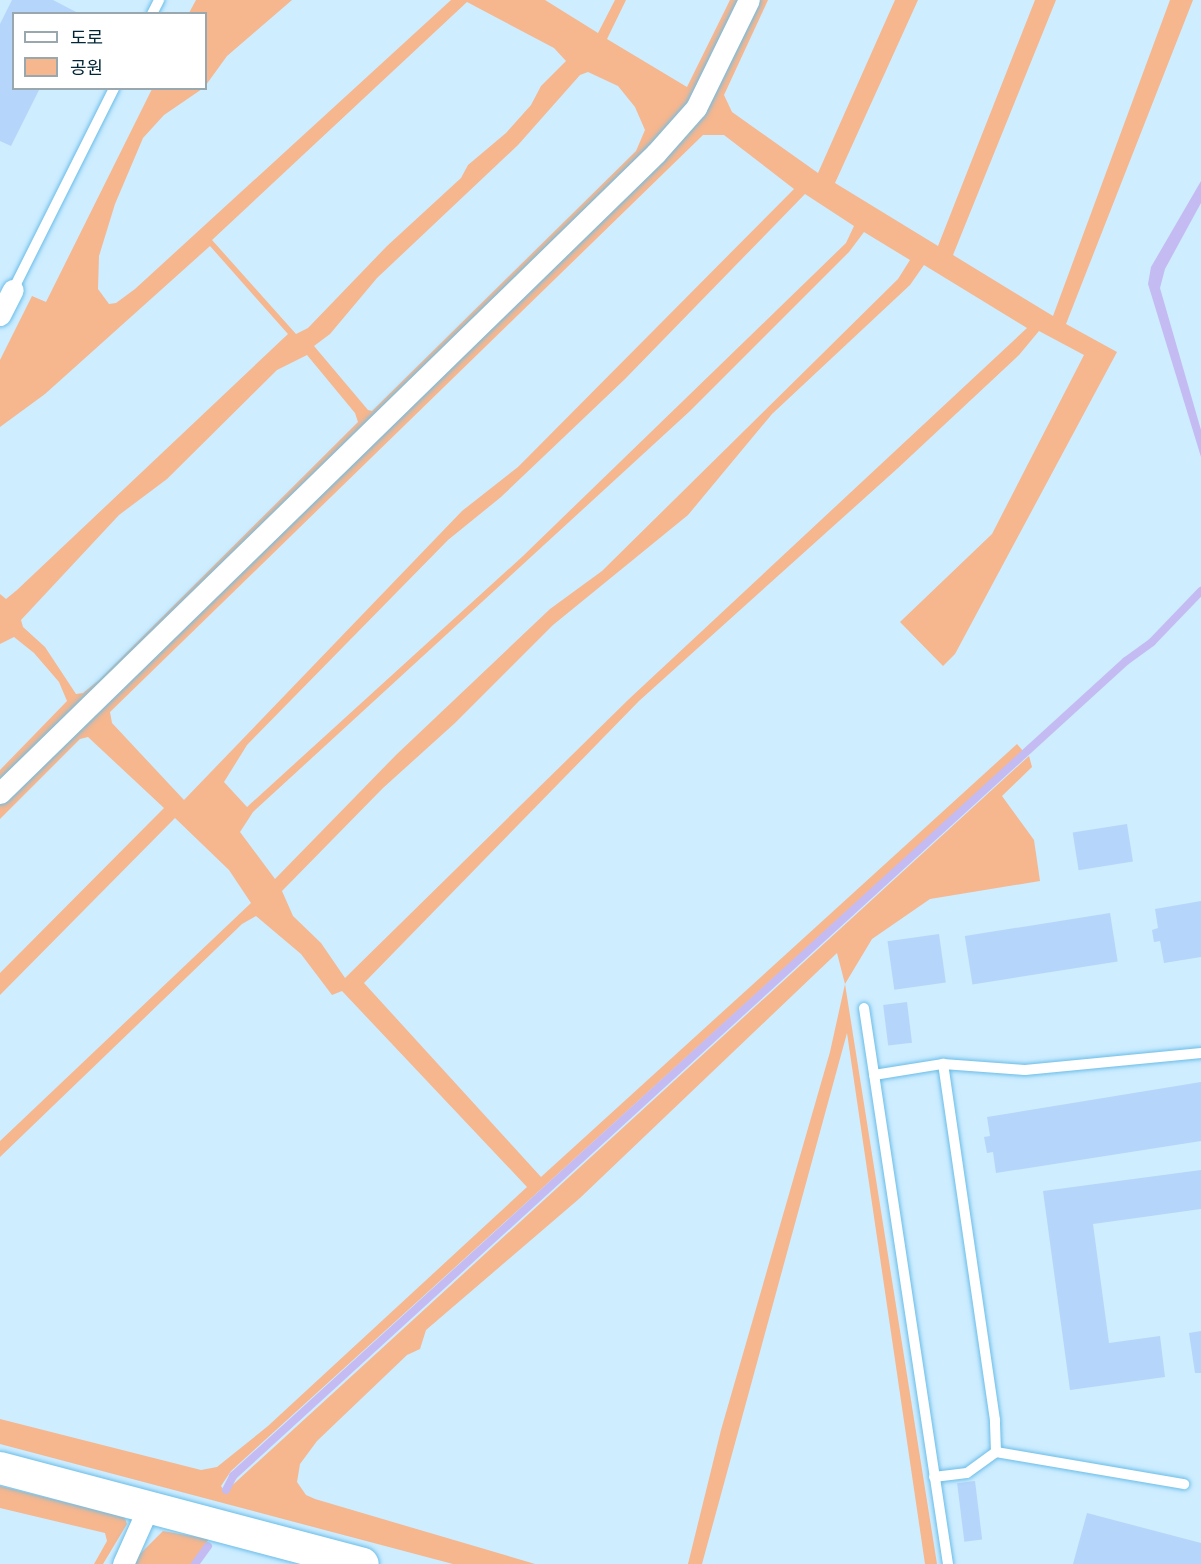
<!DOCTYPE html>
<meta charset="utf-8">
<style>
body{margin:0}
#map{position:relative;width:1201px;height:1564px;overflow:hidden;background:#ceedff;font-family:Jost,"Noto Sans KR",sans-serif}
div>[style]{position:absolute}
.green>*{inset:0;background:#f6b68e}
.water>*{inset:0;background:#c5bbf3}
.stream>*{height:8px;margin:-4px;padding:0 4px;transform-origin:4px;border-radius:4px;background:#c5bbf3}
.building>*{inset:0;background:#b6d5fa;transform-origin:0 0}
.roads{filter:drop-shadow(0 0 2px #6abde8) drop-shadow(0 0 2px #6abde8)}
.service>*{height:10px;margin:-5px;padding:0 5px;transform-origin:5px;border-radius:5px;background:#fff}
.minor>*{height:21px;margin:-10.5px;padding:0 10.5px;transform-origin:10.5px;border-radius:10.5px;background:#fff}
.secondary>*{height:32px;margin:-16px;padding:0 16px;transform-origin:16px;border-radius:16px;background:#fff}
span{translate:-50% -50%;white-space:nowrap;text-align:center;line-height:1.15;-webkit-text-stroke:4.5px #fff;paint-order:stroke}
.legend{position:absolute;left:12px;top:12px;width:195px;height:78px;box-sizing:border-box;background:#fff;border:2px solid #99a8af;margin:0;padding:8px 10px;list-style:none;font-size:18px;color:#012636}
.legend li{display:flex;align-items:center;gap:12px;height:30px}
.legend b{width:30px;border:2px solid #99a8af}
</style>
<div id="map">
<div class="green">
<i style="clip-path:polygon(196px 0,292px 0,227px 56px,206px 85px,206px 14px,189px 13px)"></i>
<i style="clip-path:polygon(evenodd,451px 0,545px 0,598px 33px,615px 0,626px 0,607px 39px,687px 87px,730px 0,745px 0,688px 111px,0 785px,0 770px,67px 701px,59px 682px,34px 653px,14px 637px,0 644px,0 594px,6px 599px,17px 590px,288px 334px,210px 246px,45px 394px,0 427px,0 360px,32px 296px,46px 302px,152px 89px,202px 89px,164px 115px,143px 138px,115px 204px,99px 256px,98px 289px,109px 304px,116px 303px,135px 289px,451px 0,467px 2px,554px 48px,566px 61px,541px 86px,531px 105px,506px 133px,468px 165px,461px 178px,387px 246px,308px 328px,296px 334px,212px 240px,467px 2px,451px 0,588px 72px,618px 86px,635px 107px,645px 130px,636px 151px,372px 411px,368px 410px,314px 346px,330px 334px,377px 278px,518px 145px,580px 75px,588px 72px,451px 0,307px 355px,355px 413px,358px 422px,99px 680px,83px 693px,76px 694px,45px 647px,23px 627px,21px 620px,119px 515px,167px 479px,277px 370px,307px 355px)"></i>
<i style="clip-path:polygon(evenodd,760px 0,768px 0,724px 95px,732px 112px,818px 173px,895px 0,918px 0,835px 183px,938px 246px,1035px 0,1056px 0,953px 255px,1053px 316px,1170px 0,1193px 0,1066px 324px,1117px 352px,955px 654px,943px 666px,900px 622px,992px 534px,1084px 355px,1039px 331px,1019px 355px,898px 468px,639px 701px,364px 983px,541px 1177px,1017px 744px,1023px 751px,231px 1471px,221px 1486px,225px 1492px,1029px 756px,1032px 767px,1002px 796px,1034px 840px,1040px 881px,930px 899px,872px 939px,845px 984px,937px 1564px,925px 1564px,847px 1033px,702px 1564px,688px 1564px,721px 1430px,830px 1052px,845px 984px,837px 953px,580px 1198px,426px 1330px,420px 1349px,407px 1355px,317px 1441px,300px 1464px,297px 1482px,306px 1495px,315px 1499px,535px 1564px,453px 1564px,0 1444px,0 1419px,201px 1470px,217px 1467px,268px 1426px,527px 1187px,342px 991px,332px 995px,301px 954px,256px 916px,242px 924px,0 1157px,0 1141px,251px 903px,229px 870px,175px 818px,0 995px,0 973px,164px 808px,88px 737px,80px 739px,0 819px,0 804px,691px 128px,712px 100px,760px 0,703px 135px,724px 135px,794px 189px,518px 467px,462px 511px,184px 800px,112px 723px,110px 712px,703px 135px,760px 0,805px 194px,854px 226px,846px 243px,523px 556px,247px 807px,224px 782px,247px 745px,448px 540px,501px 497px,625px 379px,805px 194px,760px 0,864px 232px,910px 260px,898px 279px,602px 571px,550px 609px,396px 755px,275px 879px,240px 832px,253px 812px,690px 411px,849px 252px,864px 232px,760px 0,924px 265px,1027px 328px,629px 699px,345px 978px,321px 943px,293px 916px,282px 891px,383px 788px,455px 723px,553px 625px,688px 515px,772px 414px,910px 285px,924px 265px)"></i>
<i style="clip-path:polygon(0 1486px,116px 1515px,125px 1518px,127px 1524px,103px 1564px,94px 1564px,107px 1541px,105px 1533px,0 1508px)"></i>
<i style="clip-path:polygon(163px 1531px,209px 1539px,192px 1564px,130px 1564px)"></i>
</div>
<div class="water">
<i style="clip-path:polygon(1201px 181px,1201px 203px,1165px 269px,1160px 288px,1201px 430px,1201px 457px,1148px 284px,1151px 267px)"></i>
</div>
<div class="stream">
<i style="left:226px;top:1490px;width:16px;rotate:-63deg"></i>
<i style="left:233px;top:1476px;width:1209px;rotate:-42.39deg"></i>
<i style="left:1126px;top:661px;width:32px;rotate:-36deg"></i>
<i style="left:1152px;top:642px;width:71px;rotate:-46.1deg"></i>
<i style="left:195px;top:1564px;width:22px;rotate:-54deg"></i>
</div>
<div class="building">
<i style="clip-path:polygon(12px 0,53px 0,80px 14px,14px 14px,14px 88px,40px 88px,11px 146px,0 141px,0 24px)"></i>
<i style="left:1127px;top:824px;width:38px;height:55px;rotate:81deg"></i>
<i style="clip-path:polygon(1201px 901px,1201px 957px,1164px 963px,1160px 941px,1154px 942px,1152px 930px,1158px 928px,1155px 909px)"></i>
<i style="left:1110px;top:913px;width:49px;height:147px;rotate:81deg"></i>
<i style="left:939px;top:934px;width:49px;height:52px;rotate:82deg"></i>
<i style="left:907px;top:1002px;width:41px;height:24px;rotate:83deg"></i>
<i style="clip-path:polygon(1201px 1082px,1201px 1141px,996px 1173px,993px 1152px,987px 1153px,984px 1137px,990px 1136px,987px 1117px)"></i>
<i style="clip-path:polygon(1201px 1170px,1201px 1209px,1093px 1224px,1109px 1343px,1160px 1336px,1165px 1377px,1070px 1390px,1043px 1191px)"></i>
<i style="clip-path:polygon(1201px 1331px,1201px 1373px,1195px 1373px,1189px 1333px)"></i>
<i style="left:975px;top:1481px;width:59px;height:18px;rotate:83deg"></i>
<i style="clip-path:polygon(1087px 1513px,1201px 1543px,1201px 1564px,1073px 1564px)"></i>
</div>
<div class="roads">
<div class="service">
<i style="left:152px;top:14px;width:16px;rotate:-63deg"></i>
<i style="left:13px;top:290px;width:226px;rotate:-63.4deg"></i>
<i style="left:864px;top:1008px;width:562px;rotate:81.41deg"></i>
<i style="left:874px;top:1075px;width:70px;rotate:-9.1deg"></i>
<i style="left:943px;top:1064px;width:82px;rotate:4.2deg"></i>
<i style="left:1025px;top:1070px;width:177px;rotate:-5.5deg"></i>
<i style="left:996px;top:1452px;width:191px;rotate:9.7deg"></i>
<i style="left:934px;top:1477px;width:33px;rotate:-7deg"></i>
<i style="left:967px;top:1473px;width:36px;rotate:-36deg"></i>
<i style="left:996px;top:1452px;width:32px;rotate:-92deg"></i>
<i style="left:995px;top:1420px;width:360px;rotate:-98.3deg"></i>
</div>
<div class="minor">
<i style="left:0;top:315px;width:28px;rotate:-63deg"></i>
<i style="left:0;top:793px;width:916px;rotate:-44.29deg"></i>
<i style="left:656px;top:153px;width:60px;rotate:-48.4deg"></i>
<i style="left:696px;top:108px;width:120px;rotate:-63.9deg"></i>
<i style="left:123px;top:1564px;width:61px;rotate:-65.9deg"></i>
</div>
<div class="secondary">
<i style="left:0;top:1468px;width:375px;rotate:14.8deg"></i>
</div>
</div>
<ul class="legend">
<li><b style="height:8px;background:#fff"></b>도로</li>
<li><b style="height:16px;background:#f6b68e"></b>공원</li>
</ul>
</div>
